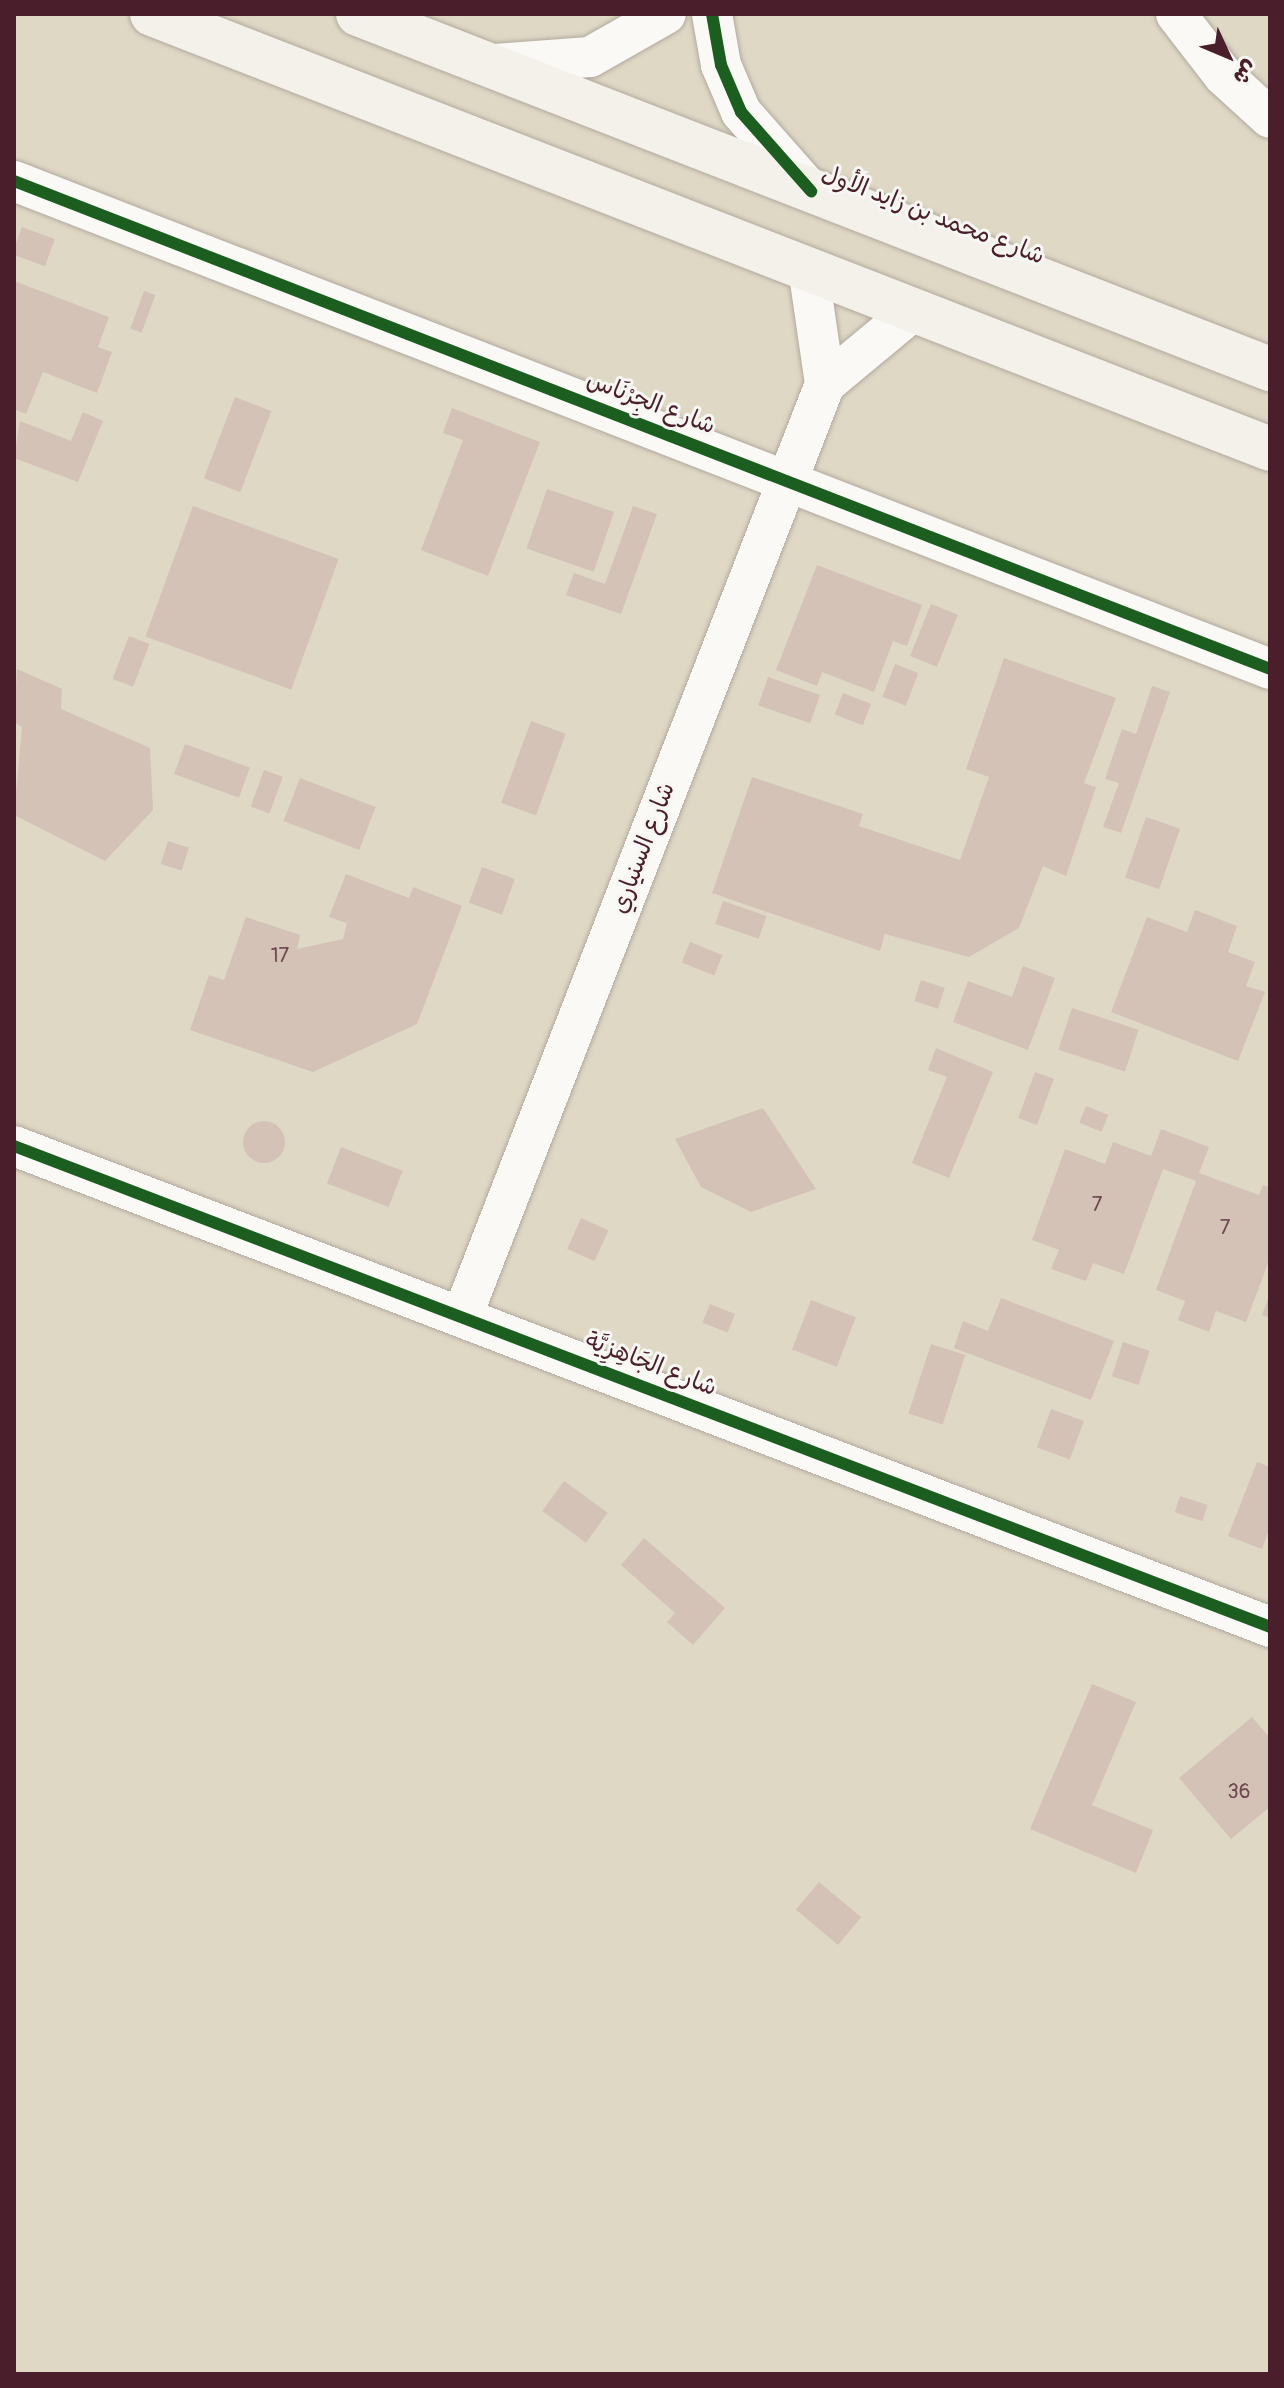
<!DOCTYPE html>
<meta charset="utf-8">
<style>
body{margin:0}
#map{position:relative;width:1284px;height:2388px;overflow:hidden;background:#dfd8c5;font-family:Pangolin,"Playpen Sans Arabic",sans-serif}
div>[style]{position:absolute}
.building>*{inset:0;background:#d5c2b7;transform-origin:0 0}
.round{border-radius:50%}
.roads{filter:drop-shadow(0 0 2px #b2a99e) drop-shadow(0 0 2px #b2a99e)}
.minor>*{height:40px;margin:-20px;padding:0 20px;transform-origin:20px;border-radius:20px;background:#faf9f6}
.secondary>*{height:44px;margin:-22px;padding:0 22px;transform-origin:22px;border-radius:22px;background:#f4f1eb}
.cycleway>*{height:12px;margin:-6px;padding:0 6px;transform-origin:6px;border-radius:6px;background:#1b5e20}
span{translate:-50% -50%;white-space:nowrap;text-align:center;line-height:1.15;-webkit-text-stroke:6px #f6f6f2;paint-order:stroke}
.number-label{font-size:20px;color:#6d484e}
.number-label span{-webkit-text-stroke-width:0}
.street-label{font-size:24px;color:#4a1f2b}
.frame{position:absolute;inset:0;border:16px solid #4a1f2b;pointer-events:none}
.north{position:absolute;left:1188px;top:16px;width:80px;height:80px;-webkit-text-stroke:6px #f6f6f2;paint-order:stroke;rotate:134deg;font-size:22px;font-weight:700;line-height:32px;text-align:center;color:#4a1f2b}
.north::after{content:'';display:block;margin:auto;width:28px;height:36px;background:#4a1f2b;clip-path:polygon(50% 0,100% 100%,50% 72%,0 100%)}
</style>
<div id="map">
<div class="building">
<i style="left:22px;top:227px;width:35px;height:29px;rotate:20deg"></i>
<i style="clip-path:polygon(14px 281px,109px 317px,98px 347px,112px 352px,97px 393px,43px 372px,26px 414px,14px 409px)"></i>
<i style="left:144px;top:291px;width:12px;height:40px;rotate:20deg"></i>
<i style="left:235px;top:397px;width:39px;height:87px;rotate:21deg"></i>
<i style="clip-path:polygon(452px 408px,540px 442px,488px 576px,421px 550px,463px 440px,443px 433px)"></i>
<i style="clip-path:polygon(83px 412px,103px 421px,78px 482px,14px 458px,20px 421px,71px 441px)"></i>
<i style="left:547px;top:489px;width:71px;height:63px;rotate:19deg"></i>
<i style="left:193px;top:506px;width:155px;height:139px;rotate:20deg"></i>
<i style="clip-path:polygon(633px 506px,657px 514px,621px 614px,566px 595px,574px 573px,605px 584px)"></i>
<i style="clip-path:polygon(817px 565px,922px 605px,907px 646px,893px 641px,874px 692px,822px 672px,817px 686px,776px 670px)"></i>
<i style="left:931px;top:604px;width:29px;height:56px;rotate:22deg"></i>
<i style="left:129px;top:636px;width:22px;height:46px;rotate:21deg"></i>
<i style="clip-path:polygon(1004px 658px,1116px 698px,1084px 783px,1096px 787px,1066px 876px,1043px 866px,1019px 928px,969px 957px,885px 934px,880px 951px,712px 893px,752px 777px,863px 814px,859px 826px,960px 860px,989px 777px,966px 769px)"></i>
<i style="left:895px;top:664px;width:25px;height:35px;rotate:21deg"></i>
<i style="clip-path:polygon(17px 669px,62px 689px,61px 709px,150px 748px,153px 810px,105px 861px,14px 815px,22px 727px,14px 722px)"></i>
<i style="left:768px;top:677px;width:55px;height:30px;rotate:19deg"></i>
<i style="clip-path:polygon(1152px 686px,1170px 692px,1121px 833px,1103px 827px,1119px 783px,1105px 779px,1122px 729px,1136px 734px)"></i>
<i style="left:843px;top:693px;width:30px;height:23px;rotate:21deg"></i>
<i style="left:531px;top:721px;width:37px;height:87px;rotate:20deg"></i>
<i style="left:185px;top:744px;width:69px;height:32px;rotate:20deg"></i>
<i style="left:264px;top:770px;width:20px;height:39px;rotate:20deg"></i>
<i style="left:300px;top:778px;width:81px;height:46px;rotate:21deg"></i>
<i style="left:1146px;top:817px;width:36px;height:64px;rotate:19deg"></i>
<i style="left:168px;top:841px;width:22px;height:24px;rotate:18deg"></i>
<i style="left:482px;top:867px;width:35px;height:38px;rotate:20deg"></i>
<i style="clip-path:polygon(346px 874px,409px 898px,413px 887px,462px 906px,417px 1024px,313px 1072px,190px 1030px,209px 975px,224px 980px,246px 917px,300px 935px,297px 949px,343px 939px,347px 923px,329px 917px)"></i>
<i style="left:723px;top:901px;width:46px;height:24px;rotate:19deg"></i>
<i style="clip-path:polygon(1195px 910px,1237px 926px,1228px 952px,1255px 962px,1246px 986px,1265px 992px,1238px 1061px,1111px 1012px,1147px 917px,1187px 932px)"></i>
<i style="left:690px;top:942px;width:35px;height:22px;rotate:22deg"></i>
<i style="clip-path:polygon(1023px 966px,1055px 978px,1028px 1050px,953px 1022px,968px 981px,1012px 997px)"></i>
<i style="left:921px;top:980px;width:25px;height:22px;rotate:18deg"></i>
<i style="left:1072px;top:1008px;width:70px;height:44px;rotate:18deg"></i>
<i style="clip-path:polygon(936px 1048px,993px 1072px,949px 1178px,912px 1163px,947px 1077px,928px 1070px)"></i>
<i style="left:1035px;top:1072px;width:20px;height:49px;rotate:20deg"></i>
<i style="left:1086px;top:1106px;width:24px;height:18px;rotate:22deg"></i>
<i style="clip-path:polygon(763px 1108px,816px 1189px,751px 1212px,701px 1187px,675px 1139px)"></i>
<i class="round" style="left:243px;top:1121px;width:42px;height:42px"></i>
<i style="clip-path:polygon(1161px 1129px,1209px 1147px,1199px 1173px,1259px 1195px,1263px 1185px,1270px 1187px,1270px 1258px,1246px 1322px,1216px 1311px,1209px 1332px,1178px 1320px,1185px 1301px,1156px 1290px,1196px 1181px,1163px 1169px,1124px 1274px,1093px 1263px,1086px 1281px,1051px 1269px,1059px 1250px,1032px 1240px,1065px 1149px,1105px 1164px,1113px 1142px,1151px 1156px)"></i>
<i style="left:341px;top:1147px;width:66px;height:39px;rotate:21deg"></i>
<i style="left:581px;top:1218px;width:30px;height:34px;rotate:24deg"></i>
<i style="clip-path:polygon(1270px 1294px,1270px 1318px,1262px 1315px)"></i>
<i style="clip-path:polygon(1001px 1298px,1114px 1341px,1091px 1400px,954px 1348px,963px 1321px,988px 1331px)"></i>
<i style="left:811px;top:1300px;width:48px;height:53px;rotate:21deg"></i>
<i style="left:710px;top:1304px;width:27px;height:20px;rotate:22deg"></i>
<i style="left:1123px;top:1342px;width:28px;height:36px;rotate:18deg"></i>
<i style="left:931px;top:1344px;width:36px;height:73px;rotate:18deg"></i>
<i style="left:1051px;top:1409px;width:35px;height:41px;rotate:20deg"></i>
<i style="clip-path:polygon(1257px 1462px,1270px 1467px,1270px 1527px,1262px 1549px,1228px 1536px)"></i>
<i style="left:564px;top:1481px;width:54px;height:37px;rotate:36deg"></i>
<i style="left:1180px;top:1496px;width:29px;height:17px;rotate:18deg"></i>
<i style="clip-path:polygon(644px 1538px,725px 1608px,693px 1645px,667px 1622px,675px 1613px,621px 1565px)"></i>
<i style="clip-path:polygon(1092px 1684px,1136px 1702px,1092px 1805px,1153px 1830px,1136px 1873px,1030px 1829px)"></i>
<i style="clip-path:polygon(1252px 1717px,1270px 1738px,1270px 1807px,1231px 1839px,1179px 1778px)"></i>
<i style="left:819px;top:1882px;width:55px;height:36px;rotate:40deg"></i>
</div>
<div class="roads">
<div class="minor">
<i style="left:712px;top:14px;width:52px;rotate:80deg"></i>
<i style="left:721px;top:65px;width:51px;rotate:66.9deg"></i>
<i style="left:741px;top:112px;width:101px;rotate:48.6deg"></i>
<i style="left:1176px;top:14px;width:78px;rotate:52.3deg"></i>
<i style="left:1224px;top:76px;width:62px;rotate:42.4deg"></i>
<i style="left:495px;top:64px;width:95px;rotate:-4.2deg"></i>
<i style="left:590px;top:57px;width:87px;rotate:-29.5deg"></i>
<i style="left:14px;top:181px;width:1347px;rotate:21.23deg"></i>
<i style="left:809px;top:274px;width:111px;rotate:81.7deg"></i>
<i style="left:14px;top:1146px;width:1345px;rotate:20.95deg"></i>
<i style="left:463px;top:1314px;width:998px;rotate:-68.73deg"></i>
<i style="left:825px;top:384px;width:114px;rotate:-39.7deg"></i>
</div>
<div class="secondary">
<i style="left:152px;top:14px;width:1200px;rotate:21.26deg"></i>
<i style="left:358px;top:14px;width:979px;rotate:21.27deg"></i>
</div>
</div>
<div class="cycleway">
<i style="left:712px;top:14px;width:52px;rotate:80deg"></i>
<i style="left:721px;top:65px;width:51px;rotate:66.9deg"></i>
<i style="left:741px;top:112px;width:106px;rotate:48.5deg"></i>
<i style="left:14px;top:181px;width:1347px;rotate:21.23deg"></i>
<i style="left:14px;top:1146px;width:1345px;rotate:20.95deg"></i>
</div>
<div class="number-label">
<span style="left:280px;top:955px">17</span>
<span style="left:1097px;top:1204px">7</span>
<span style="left:1225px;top:1227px">7</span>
<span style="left:1239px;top:1791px">36</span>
</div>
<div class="street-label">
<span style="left:933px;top:215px;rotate:21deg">شارع محمد بن زايد الأول</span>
<span style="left:651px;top:403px;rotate:21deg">شارع الجِرْنَاس</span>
<span style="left:643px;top:848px;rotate:-69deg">شارع السنياري</span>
<span style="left:651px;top:1364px;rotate:21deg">شارع الجَاهِزِيَّة</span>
</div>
<div class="frame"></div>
<div class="north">ش</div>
</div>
